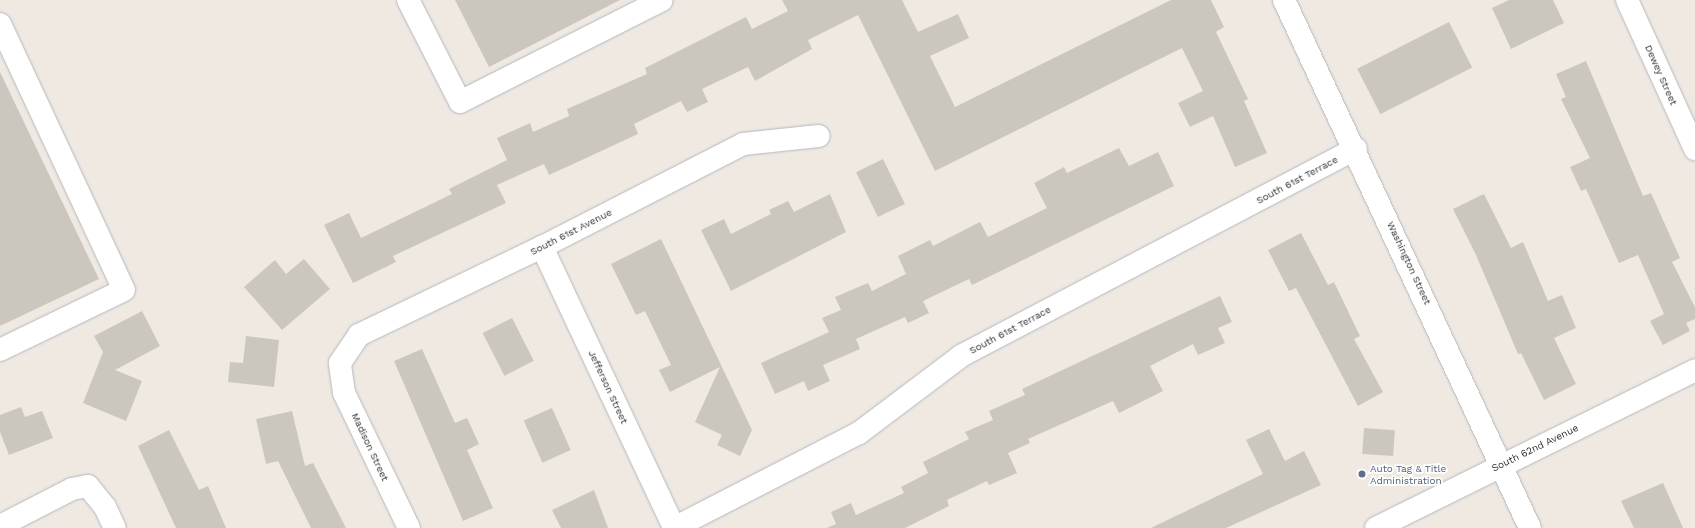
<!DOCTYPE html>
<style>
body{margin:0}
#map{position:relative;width:1695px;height:528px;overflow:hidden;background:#efe9e1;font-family:"Work Sans",sans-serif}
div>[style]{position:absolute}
.building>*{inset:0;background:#cbc7bf;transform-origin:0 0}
.roads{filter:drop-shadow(0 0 1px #b4b7c1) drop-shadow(0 0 1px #b4b7c1)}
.minor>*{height:22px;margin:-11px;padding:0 11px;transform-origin:11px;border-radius:11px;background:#fff}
.dots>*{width:11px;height:11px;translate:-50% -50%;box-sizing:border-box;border:2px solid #fff;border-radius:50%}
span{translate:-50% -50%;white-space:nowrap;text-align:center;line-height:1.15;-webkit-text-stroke:3.5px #fff;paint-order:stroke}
.street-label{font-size:10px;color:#2e2e2e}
.service-label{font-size:10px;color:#4e5e75}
.left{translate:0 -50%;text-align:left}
</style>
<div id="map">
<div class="building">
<i style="clip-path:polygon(455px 0,620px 0,489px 67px)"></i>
<i style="clip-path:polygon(782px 0,902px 0,918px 32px,958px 14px,969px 38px,930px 56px,955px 107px,1171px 0,1211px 0,1224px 27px,1216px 32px,1248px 99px,1244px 101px,1267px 153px,1235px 167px,1213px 116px,1190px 127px,1178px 103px,1203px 91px,1182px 48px,935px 171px,858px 15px,808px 40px,812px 49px,755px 81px,748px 67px,702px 89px,708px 102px,687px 112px,681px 101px,634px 124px,638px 134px,571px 165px,549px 175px,544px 164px,497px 185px,506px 203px,393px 256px,396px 262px,353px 283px,324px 225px,349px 213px,361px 238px,452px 194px,449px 189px,507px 160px,497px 138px,530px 123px,533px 132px,569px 116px,567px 109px,647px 74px,645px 68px,746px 17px,752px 29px,788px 11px)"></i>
<i style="clip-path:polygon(1509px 0,1553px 0,1564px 23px,1511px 49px,1492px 8px)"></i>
<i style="left:1449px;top:22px;width:51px;height:103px;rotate:63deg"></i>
<i style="clip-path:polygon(1586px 61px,1643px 196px,1651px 193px,1680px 258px,1672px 262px,1695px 307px,1695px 319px,1686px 323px,1690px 331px,1663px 345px,1650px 321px,1664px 314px,1638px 255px,1619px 263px,1586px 189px,1581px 191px,1570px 167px,1590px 158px,1561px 99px,1566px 97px,1556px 74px)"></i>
<i style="clip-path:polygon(0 72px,99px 279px,0 326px)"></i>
<i style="clip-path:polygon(1119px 148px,1129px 166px,1158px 152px,1174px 186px,972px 285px,969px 279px,923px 301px,929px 313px,908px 323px,905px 317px,856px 339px,860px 349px,823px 365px,830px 381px,808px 391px,804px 381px,775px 394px,761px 363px,829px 332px,822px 318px,841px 310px,835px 297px,868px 283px,872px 291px,906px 274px,898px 256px,930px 240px,933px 246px,980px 222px,988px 237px,1047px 208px,1034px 183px,1064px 167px,1067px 173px)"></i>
<i style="left:883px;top:159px;width:50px;height:30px;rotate:64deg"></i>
<i style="clip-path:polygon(830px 194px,846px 232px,731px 291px,701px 230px,724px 219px,731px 234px,771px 214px,769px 210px,788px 201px,794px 212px)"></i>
<i style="clip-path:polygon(1484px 194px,1511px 248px,1523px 242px,1548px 301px,1562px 295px,1576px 328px,1554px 338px,1576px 384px,1544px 400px,1521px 353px,1518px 354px,1476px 255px,1453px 209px)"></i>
<i style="clip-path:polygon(1301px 233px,1328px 285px,1334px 282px,1360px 336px,1354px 339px,1383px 392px,1358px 406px,1296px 288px,1289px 291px,1268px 250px)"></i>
<i style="clip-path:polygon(661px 239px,752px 430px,740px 456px,717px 445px,722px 435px,695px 422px,720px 367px,670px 392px,659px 370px,671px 365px,645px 311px,636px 315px,611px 264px)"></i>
<i style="clip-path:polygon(304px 259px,330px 289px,282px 330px,244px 287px,275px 260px,286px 274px)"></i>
<i style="clip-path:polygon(1220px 296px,1232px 322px,1218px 328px,1225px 343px,1198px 355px,1193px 344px,1150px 366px,1163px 391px,1119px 413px,1113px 401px,1028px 439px,1030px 443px,1008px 453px,1017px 473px,989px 485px,987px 481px,947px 500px,949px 506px,905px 528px,827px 528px,836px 524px,831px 512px,851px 503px,856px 515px,904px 493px,901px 487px,928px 473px,923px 462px,969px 439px,965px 432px,993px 420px,989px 411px,1025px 395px,1022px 389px)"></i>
<i style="clip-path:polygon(142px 311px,160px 346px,115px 370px,142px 381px,126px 421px,83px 403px,103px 352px,94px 336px)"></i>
<i style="left:512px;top:318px;width:48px;height:33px;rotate:63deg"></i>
<i style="clip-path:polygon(246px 336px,279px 340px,274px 387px,228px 382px,230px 362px,243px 363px)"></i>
<i style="clip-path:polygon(422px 349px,455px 423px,467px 418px,479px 444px,467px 450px,493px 508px,463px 521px,394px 361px)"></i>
<i style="clip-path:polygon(21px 407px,25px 417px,42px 411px,53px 438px,9px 455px,0 432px,0 415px)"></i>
<i style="left:552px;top:408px;width:46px;height:31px;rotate:66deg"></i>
<i style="clip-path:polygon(292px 411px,305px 466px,313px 463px,346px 528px,311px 528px,278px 461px,266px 464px,256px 419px)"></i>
<i style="left:1364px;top:428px;width:31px;height:26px;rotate:4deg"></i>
<i style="clip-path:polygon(1269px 429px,1285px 461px,1304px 451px,1321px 485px,1226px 528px,1151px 528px,1263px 474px,1246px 440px)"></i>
<i style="clip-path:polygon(169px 430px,199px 490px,208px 486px,226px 528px,176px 528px,138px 446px)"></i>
<i style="clip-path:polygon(1663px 483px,1683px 528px,1634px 528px,1621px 501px)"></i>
<i style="clip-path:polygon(594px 490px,608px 528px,561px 528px,552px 510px)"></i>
</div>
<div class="roads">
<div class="minor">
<i style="left:408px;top:0;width:114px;rotate:63deg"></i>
<i style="left:460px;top:102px;width:226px;rotate:-26.8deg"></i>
<i style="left:1284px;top:0;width:582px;rotate:65.02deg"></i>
<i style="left:1627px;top:0;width:164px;rotate:65.5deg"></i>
<i style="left:0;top:24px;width:293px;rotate:65deg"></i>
<i style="left:124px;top:290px;width:138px;rotate:154.2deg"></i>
<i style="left:542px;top:247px;width:310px;rotate:64.8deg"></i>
<i style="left:0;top:526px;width:81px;rotate:-27.2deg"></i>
<i style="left:72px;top:489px;width:16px;rotate:-11deg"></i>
<i style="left:88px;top:486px;width:27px;rotate:51deg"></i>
<i style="left:105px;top:507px;width:23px;rotate:65deg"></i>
<i style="left:409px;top:528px;width:150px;rotate:-115.7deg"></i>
<i style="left:344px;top:393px;width:30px;rotate:-98deg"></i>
<i style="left:340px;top:363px;width:34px;rotate:-56deg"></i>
<i style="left:359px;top:335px;width:203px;rotate:-25.7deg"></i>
<i style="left:542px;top:247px;width:226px;rotate:-27.1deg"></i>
<i style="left:743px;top:144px;width:76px;rotate:-6deg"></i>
<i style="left:674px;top:528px;width:208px;rotate:-27.2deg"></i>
<i style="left:859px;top:433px;width:128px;rotate:-37deg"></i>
<i style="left:961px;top:356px;width:446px;rotate:-27.7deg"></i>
<i style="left:1376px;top:528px;width:356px;rotate:-26.3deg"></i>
</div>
</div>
<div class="dots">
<i style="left:1362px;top:474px;background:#5c6f8a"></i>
</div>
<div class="street-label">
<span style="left:1661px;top:75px;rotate:66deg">Dewey Street</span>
<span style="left:1297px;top:180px;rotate:-28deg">South 61st Terrace</span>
<span style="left:571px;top:232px;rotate:-27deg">South 61st Avenue</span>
<span style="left:1409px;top:263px;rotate:65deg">Washington Street</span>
<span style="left:1010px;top:330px;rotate:-28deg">South 61st Terrace</span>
<span style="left:608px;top:387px;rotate:65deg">Jefferson Street</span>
<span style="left:370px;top:447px;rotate:65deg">Madison Street</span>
<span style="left:1535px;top:448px;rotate:-26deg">South 62nd Avenue</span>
</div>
<div class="service-label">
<span class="left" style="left:1370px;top:474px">Auto Tag &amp; Title<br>Administration</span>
</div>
</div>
